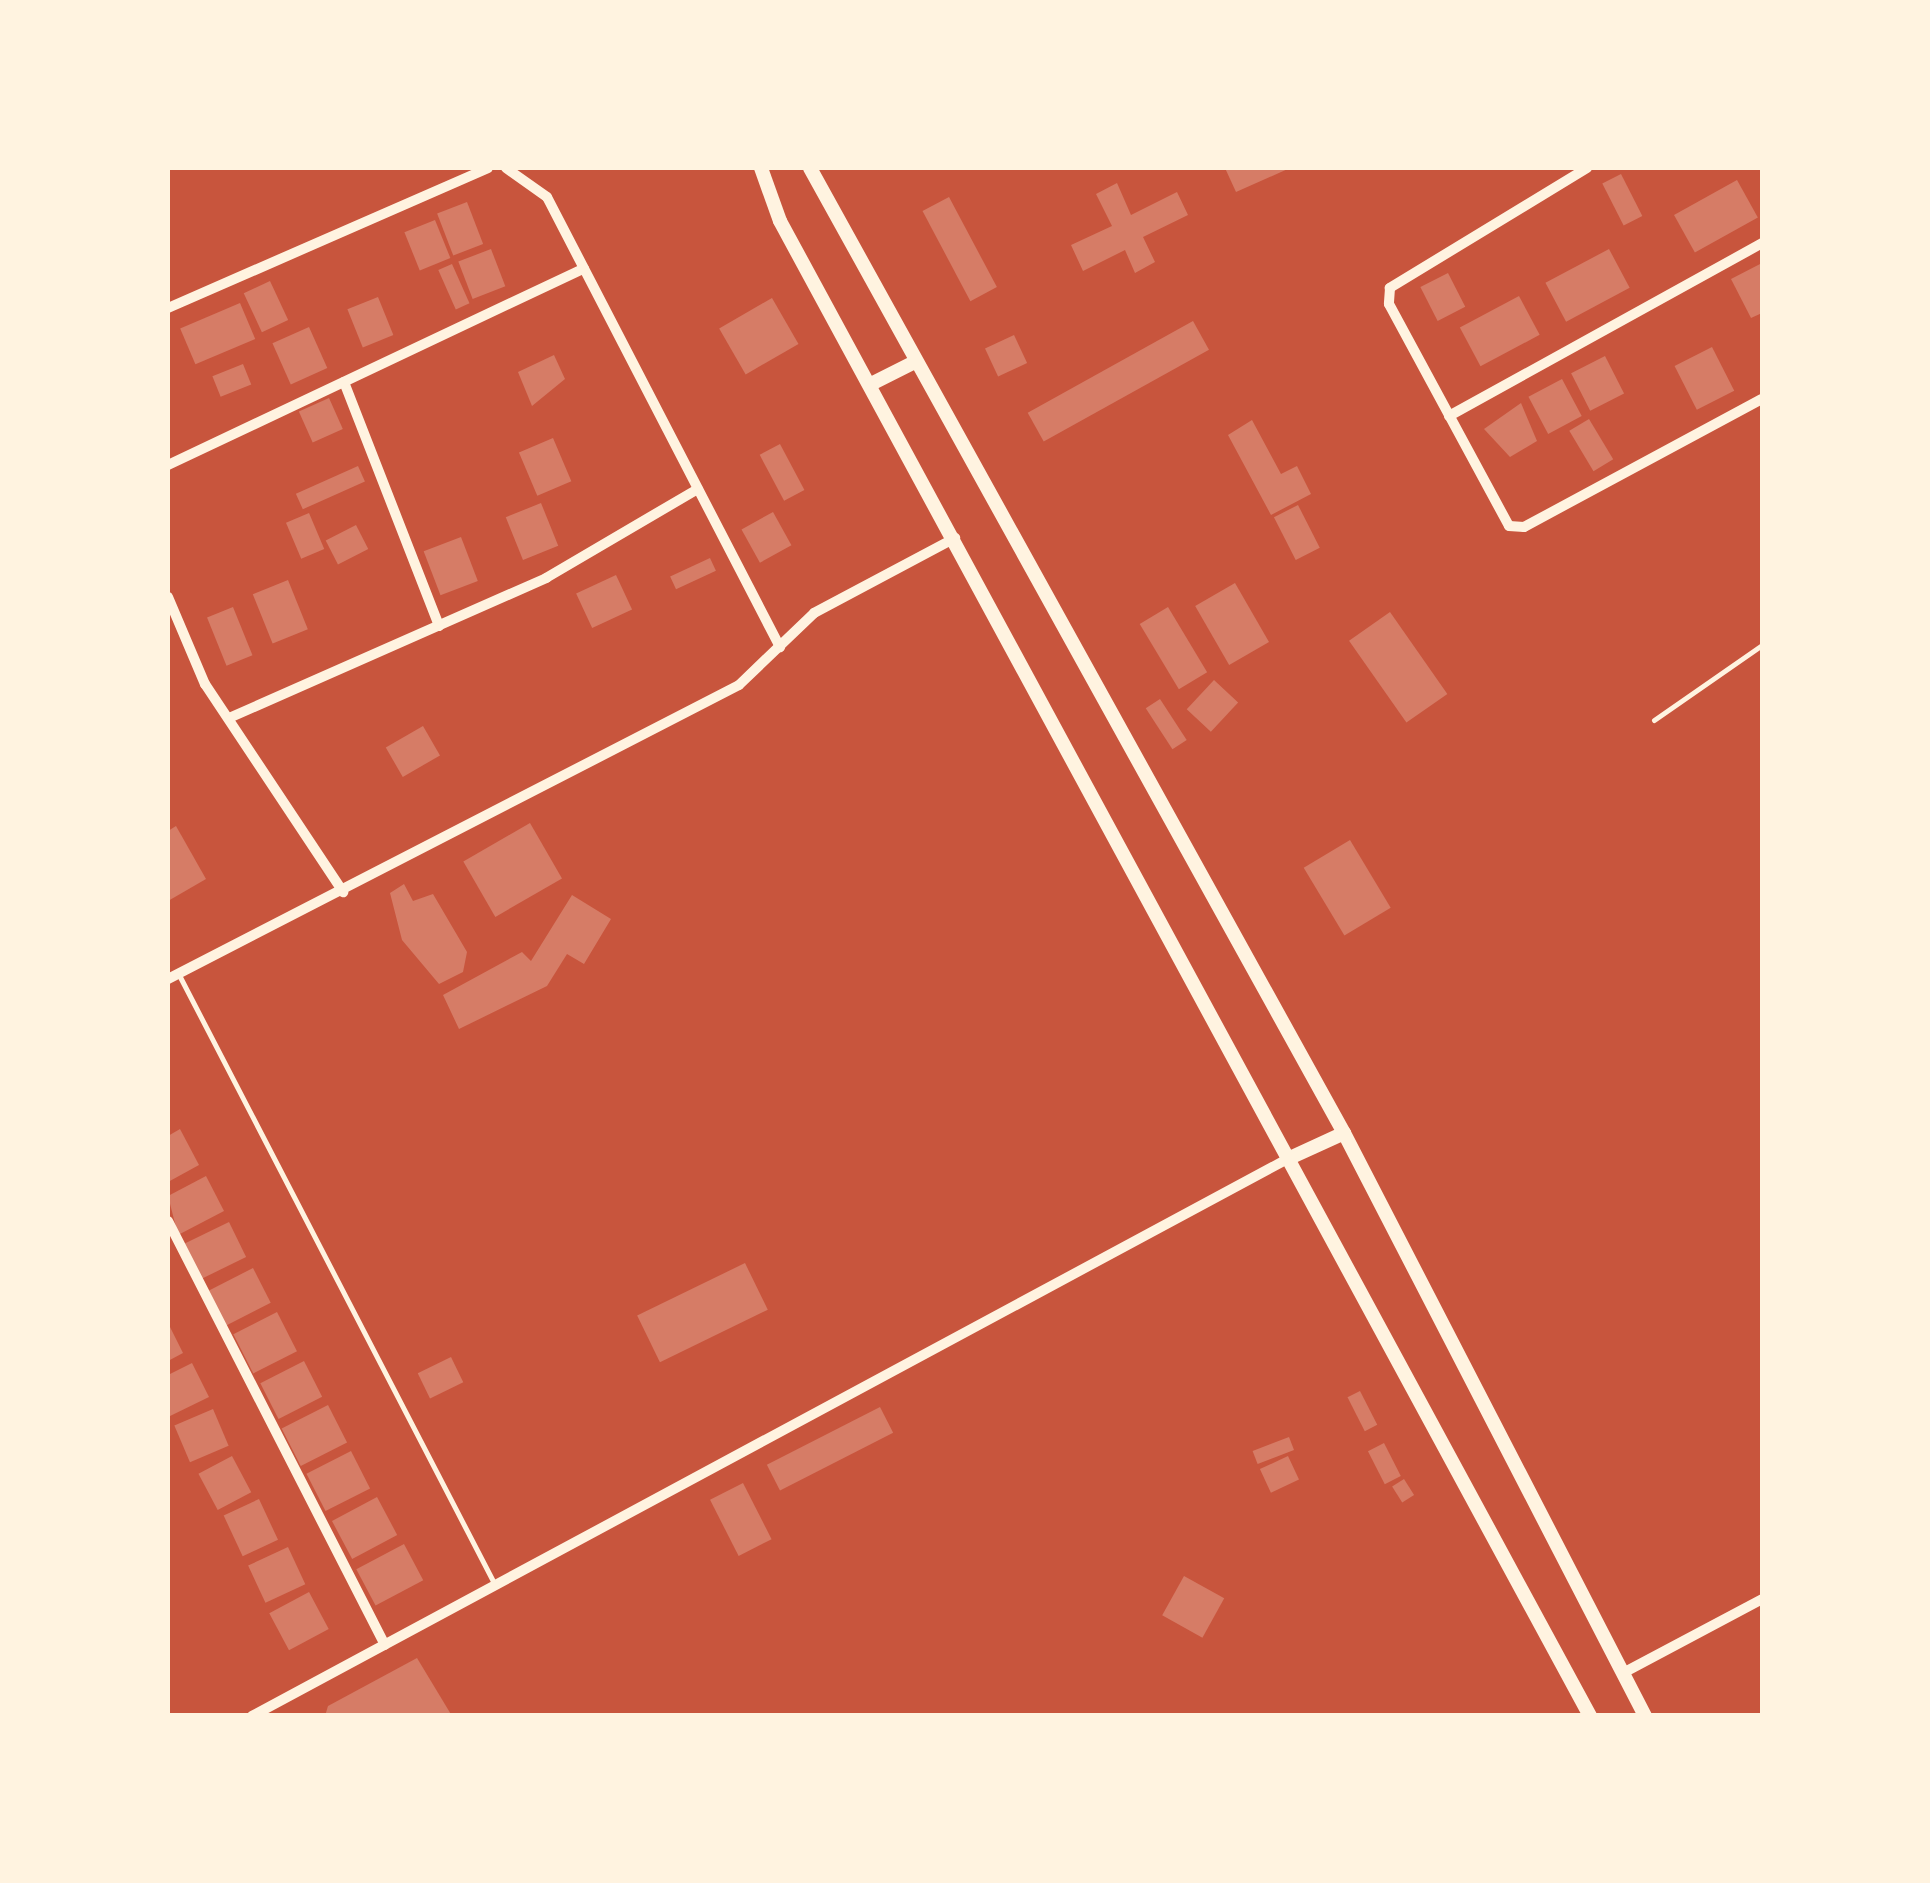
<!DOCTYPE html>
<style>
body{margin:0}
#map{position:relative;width:1930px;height:1883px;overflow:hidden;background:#c8553d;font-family:"Varela Round",sans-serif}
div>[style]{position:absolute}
.building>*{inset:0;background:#d67c66;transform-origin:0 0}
.service>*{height:5px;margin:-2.5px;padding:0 2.5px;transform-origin:2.5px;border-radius:2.5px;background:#fff3e0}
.minor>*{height:10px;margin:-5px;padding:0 5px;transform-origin:5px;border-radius:5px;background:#fff3e0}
.secondary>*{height:14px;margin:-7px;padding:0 7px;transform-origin:7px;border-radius:7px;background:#fff3e0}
span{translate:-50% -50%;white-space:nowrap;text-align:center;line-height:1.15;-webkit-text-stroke:9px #fff3e0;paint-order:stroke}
.frame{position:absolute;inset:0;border:170px solid #fff3e0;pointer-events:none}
</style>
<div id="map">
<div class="building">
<i style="clip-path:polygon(1225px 168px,1290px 168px,1236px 192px)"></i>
<i style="left:1621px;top:174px;width:47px;height:21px;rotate:63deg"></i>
<i style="left:1737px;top:180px;width:43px;height:72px;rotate:61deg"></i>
<i style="clip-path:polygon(1117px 183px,1131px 215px,1177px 192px,1188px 215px,1143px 237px,1155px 262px,1135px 273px,1125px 250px,1083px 271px,1071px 245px,1112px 226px,1096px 194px)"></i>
<i style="left:949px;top:197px;width:102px;height:30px;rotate:62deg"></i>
<i style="left:467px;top:202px;width:45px;height:32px;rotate:69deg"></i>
<i style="left:435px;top:220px;width:41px;height:33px;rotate:68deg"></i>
<i style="left:491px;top:249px;width:40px;height:35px;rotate:69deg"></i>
<i style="left:1609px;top:249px;width:44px;height:72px;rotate:62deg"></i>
<i style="clip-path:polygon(1762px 263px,1762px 313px,1751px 318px,1731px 279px)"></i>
<i style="left:452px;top:264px;width:43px;height:15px;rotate:66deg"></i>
<i style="left:1448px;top:273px;width:38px;height:31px;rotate:63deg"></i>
<i style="left:270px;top:281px;width:43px;height:29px;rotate:65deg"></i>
<i style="left:1519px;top:296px;width:44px;height:67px;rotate:62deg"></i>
<i style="left:378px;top:297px;width:41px;height:33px;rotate:68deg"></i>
<i style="left:772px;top:298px;width:53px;height:61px;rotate:60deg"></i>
<i style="left:240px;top:303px;width:39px;height:65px;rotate:67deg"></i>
<i style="left:1193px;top:321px;width:33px;height:189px;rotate:61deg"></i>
<i style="left:309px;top:327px;width:45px;height:40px;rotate:66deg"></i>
<i style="left:1014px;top:335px;width:31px;height:32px;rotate:65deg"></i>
<i style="left:1712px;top:347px;width:49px;height:42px;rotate:63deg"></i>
<i style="clip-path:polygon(554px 355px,565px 379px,532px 406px,518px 372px)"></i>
<i style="left:1605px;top:356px;width:42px;height:38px;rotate:63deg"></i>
<i style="left:243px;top:364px;width:22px;height:33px;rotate:68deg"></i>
<i style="left:1562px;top:379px;width:42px;height:38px;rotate:62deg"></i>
<i style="left:329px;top:398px;width:34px;height:33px;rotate:66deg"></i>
<i style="clip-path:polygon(1521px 403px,1537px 441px,1510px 457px,1484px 429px)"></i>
<i style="left:1589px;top:419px;width:47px;height:23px;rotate:59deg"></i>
<i style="clip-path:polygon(1252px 420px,1281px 474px,1297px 466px,1311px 494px,1271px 515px,1228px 435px)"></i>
<i style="left:553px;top:438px;width:47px;height:37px;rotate:67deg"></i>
<i style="left:780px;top:444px;width:52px;height:23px;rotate:62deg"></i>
<i style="left:358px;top:466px;width:17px;height:68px;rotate:66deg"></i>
<i style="left:541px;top:503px;width:46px;height:38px;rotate:68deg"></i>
<i style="left:1298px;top:505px;width:48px;height:27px;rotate:63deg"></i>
<i style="left:773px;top:512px;width:38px;height:36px;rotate:61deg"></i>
<i style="left:309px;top:513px;width:39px;height:25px;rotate:67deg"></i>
<i style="left:356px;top:525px;width:27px;height:34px;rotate:63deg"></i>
<i style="left:461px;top:537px;width:47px;height:40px;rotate:69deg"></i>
<i style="left:710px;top:558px;width:14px;height:44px;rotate:65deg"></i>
<i style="left:616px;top:575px;width:38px;height:44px;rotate:65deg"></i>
<i style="left:288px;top:580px;width:53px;height:38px;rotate:68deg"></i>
<i style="left:1235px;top:583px;width:68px;height:46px;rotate:60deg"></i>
<i style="left:233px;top:607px;width:52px;height:28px;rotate:68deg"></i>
<i style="left:1168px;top:607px;width:76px;height:33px;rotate:59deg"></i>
<i style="left:1390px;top:612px;width:100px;height:50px;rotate:55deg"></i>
<i style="left:1214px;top:680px;width:33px;height:40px;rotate:43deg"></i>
<i style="left:1160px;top:699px;width:49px;height:17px;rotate:57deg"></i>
<i style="left:423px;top:726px;width:34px;height:43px;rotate:60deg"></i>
<i style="left:530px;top:823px;width:64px;height:77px;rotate:60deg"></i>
<i style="clip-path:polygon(176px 826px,206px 879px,168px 901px,168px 831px)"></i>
<i style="left:1350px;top:840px;width:79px;height:54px;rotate:59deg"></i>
<i style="clip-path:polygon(404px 884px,413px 901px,433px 894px,467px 952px,463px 972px,439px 984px,402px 940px,390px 893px)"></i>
<i style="clip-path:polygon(572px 895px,611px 919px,584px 964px,567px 954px,547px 986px,459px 1029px,443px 995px,522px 952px,531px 961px)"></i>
<i style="clip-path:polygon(180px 1129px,199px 1165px,168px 1182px,168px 1136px)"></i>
<i style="clip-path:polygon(206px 1176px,224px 1211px,178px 1235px,168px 1196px)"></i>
<i style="left:229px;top:1222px;width:39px;height:55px;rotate:64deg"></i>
<i style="left:745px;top:1263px;width:52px;height:120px;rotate:64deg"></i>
<i style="left:253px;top:1268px;width:39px;height:51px;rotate:63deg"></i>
<i style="left:277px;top:1312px;width:44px;height:49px;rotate:63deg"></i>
<i style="clip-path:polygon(168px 1323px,183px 1353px,168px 1361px)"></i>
<i style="left:451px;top:1357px;width:28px;height:37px;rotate:64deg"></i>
<i style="left:304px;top:1361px;width:40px;height:49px;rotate:63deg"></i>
<i style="clip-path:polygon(192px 1363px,209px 1397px,168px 1417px,168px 1375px)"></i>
<i style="left:1360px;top:1391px;width:38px;height:14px;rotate:63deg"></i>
<i style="left:328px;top:1405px;width:42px;height:52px;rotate:63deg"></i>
<i style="left:880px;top:1407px;width:29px;height:127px;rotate:63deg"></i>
<i style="left:213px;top:1409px;width:40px;height:42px;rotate:67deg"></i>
<i style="left:1289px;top:1437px;width:14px;height:39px;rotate:69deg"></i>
<i style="left:1384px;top:1443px;width:37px;height:18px;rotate:63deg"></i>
<i style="left:351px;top:1451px;width:42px;height:50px;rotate:63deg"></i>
<i style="left:232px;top:1456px;width:41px;height:38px;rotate:62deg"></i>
<i style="left:1288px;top:1456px;width:26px;height:31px;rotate:65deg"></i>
<i style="left:1404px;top:1479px;width:19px;height:14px;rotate:58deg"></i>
<i style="left:743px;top:1483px;width:63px;height:37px;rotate:63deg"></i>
<i style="left:377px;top:1497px;width:43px;height:51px;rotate:62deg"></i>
<i style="left:259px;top:1499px;width:45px;height:39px;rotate:65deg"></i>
<i style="left:404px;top:1544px;width:41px;height:54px;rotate:62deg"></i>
<i style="left:288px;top:1547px;width:41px;height:44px;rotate:65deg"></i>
<i style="left:1184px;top:1576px;width:46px;height:45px;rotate:29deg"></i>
<i style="left:309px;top:1592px;width:42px;height:45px;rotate:62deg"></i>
<i style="clip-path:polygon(417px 1658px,452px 1716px,325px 1716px,328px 1706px)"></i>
</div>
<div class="service">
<i style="left:1654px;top:720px;width:131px;rotate:-34.8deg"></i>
<i style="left:179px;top:975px;width:687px;rotate:62.61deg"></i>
</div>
<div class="minor">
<i style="left:506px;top:168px;width:50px;rotate:35.3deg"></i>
<i style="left:547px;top:197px;width:507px;rotate:62.63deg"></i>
<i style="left:1587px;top:168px;width:231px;rotate:148.7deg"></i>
<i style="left:1390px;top:288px;width:16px;rotate:94deg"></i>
<i style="left:1389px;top:304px;width:252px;rotate:61.6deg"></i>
<i style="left:1509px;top:526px;width:15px;rotate:4deg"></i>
<i style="left:1524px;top:527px;width:270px;rotate:-28.3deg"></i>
<i style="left:168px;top:308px;width:349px;rotate:-23.6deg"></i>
<i style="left:344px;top:382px;width:262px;rotate:68.7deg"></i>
<i style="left:1449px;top:416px;width:358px;rotate:-28.9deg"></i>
<i style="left:168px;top:465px;width:460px;rotate:-25.3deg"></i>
<i style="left:168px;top:597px;width:95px;rotate:67deg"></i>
<i style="left:205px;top:684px;width:250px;rotate:56.4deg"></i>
<i style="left:229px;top:718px;width:347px;rotate:-23.8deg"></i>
<i style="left:546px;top:578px;width:176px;rotate:-30.4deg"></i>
<i style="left:168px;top:979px;width:642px;rotate:-27.24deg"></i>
<i style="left:739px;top:685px;width:104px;rotate:-43.8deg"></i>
<i style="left:814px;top:613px;width:160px;rotate:-28deg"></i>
<i style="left:168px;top:1221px;width:476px;rotate:62.9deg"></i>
<i style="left:1623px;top:1673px;width:157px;rotate:-28deg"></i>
<i style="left:252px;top:1716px;width:1182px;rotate:-28.28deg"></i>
</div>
<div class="secondary">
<i style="left:761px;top:168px;width:56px;rotate:70.3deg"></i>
<i style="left:780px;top:221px;width:1700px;rotate:61.55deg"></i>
<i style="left:810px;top:168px;width:1103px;rotate:61.04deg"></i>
<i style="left:1344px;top:1133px;width:656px;rotate:62.69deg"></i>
<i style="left:871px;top:384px;width:45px;rotate:-26.6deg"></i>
<i style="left:1294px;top:1156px;width:55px;rotate:-24.7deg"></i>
</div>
<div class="frame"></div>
</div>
